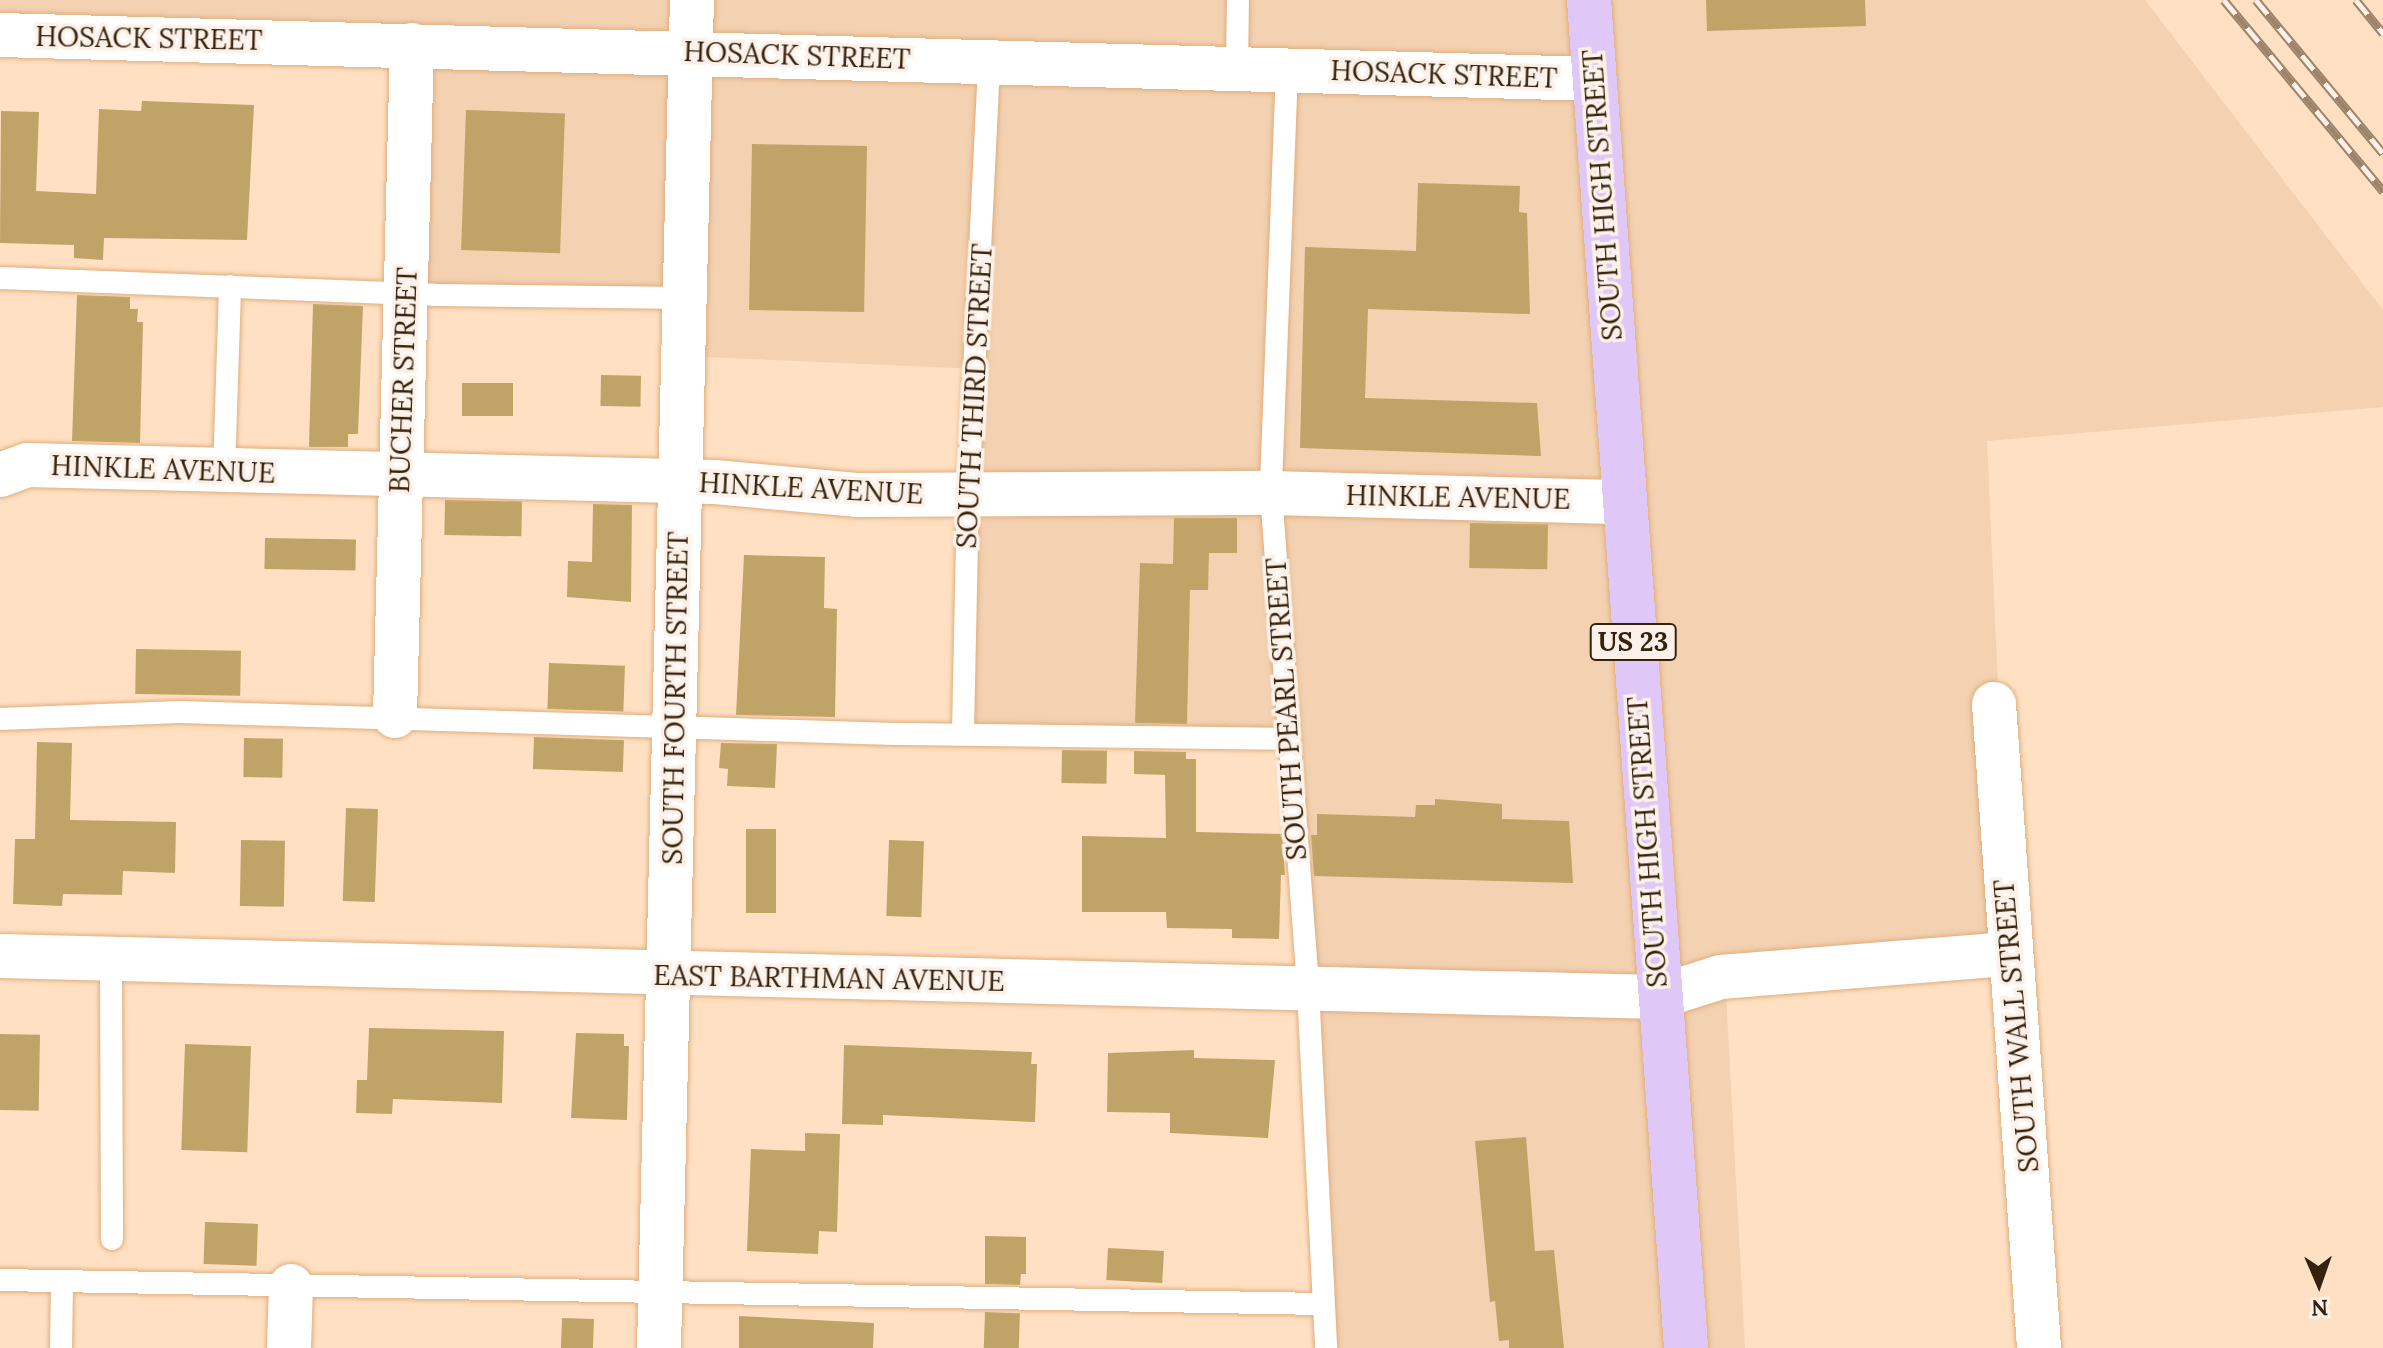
<!DOCTYPE html>
<style>
body{margin:0}
#map{position:relative;width:2383px;height:1348px;overflow:hidden;background:#ffe0c3;font-family:Lora,serif}
div>[style]{position:absolute}
.built>*{inset:0;background:#f3d1b1}
.building>*{inset:0;background:#c0a467;transform-origin:0 0}
.roads{filter:drop-shadow(0 0 2px #dfae7d) drop-shadow(0 0 2px #dfae7d)}
.lane>*{height:22px;margin:-11px;padding:0 11px;transform-origin:11px;border-radius:11px;background:#fff}
.street>*{height:44px;margin:-22px;padding:0 22px;transform-origin:22px;border-radius:22px;background:#fff}
.primary>*{height:44px;margin:-22px;padding:0 22px;transform-origin:22px;border-radius:22px;background:#dfc7f7}
.rail>*{height:9px;margin-top:-4.5px;transform-origin:0;background:repeating-linear-gradient(90deg,#fcf1e8 0 18px,#9c836a 0 36px);box-sizing:border-box;border-block:2px solid #9c836a}
span{translate:-50% -50%;white-space:nowrap;text-align:center;line-height:1.15;-webkit-text-stroke:7px #fcf1e8;paint-order:stroke}
.shield-label span{padding:2px 6px;background:#fcf1e8;border:2px solid;border-radius:6px;-webkit-text-stroke-width:0}
.shield-label{font-size:26px;color:#35220e;font-weight:700}
.street-label{font-size:28px;color:#35220e}
.north{position:absolute;left:2279px;top:1244px;width:80px;height:80px;-webkit-text-stroke:6px #fcf1e8;paint-order:stroke;rotate:178deg;font-size:22px;font-weight:700;line-height:32px;text-align:center;color:#35220e}
.north::after{content:'';display:block;margin:auto;width:28px;height:36px;background:#35220e;clip-path:polygon(50% 0,100% 100%,50% 72%,0 100%)}
</style>
<div id="map">
<div class="built">
<i style="clip-path:polygon(0 0,2145px 0,2383px 310px,2383px 407px,1987px 441px,2011px 975px,1726px 994px,1745px 1348px,1330px 1348px,1284px 742px,960px 732px,979px 369px,682px 356px,688px 296px,413px 292px,415px 53px,0 42px)"></i>
</div>
<div class="building">
<i style="clip-path:polygon(1706px 0,1865px 0,1866px 26px,1707px 31px)"></i>
<i style="clip-path:polygon(142px 101px,254px 105px,247px 240px,104px 238px,103px 260px,74px 258px,74px 245px,0 243px,1px 111px,39px 112px,36px 191px,96px 194px,99px 109px,141px 111px)"></i>
<i style="left:466px;top:110px;width:99px;height:140px;rotate:2deg"></i>
<i style="left:752px;top:144px;width:115px;height:166px;rotate:1deg"></i>
<i style="clip-path:polygon(1418px 183px,1520px 186px,1519px 212px,1527px 213px,1530px 314px,1368px 309px,1365px 398px,1537px 403px,1541px 456px,1300px 448px,1305px 247px,1416px 251px)"></i>
<i style="clip-path:polygon(77px 295px,130px 297px,130px 309px,138px 309px,137px 322px,143px 322px,140px 443px,72px 441px)"></i>
<i style="clip-path:polygon(313px 304px,363px 306px,358px 434px,348px 434px,348px 447px,309px 447px)"></i>
<i style="left:601px;top:375px;width:40px;height:31px;rotate:1deg"></i>
<i style="left:462px;top:383px;width:51px;height:33px"></i>
<i style="left:445px;top:500px;width:77px;height:35px;rotate:1deg"></i>
<i style="clip-path:polygon(593px 504px,632px 505px,631px 602px,567px 597px,568px 561px,592px 562px)"></i>
<i style="clip-path:polygon(1174px 518px,1237px 518px,1237px 553px,1209px 553px,1208px 590px,1190px 590px,1187px 724px,1135px 723px,1140px 563px,1173px 564px)"></i>
<i style="left:1470px;top:523px;width:78px;height:45px;rotate:1deg"></i>
<i style="left:265px;top:538px;width:91px;height:31px;rotate:1deg"></i>
<i style="clip-path:polygon(744px 555px,825px 557px,824px 608px,837px 609px,835px 717px,736px 715px)"></i>
<i style="left:136px;top:649px;width:105px;height:45px;rotate:1deg"></i>
<i style="left:549px;top:663px;width:76px;height:46px;rotate:2deg"></i>
<i style="left:534px;top:737px;width:90px;height:32px;rotate:2deg"></i>
<i style="left:244px;top:738px;width:39px;height:39px;rotate:1deg"></i>
<i style="clip-path:polygon(37px 742px,72px 743px,70px 820px,176px 822px,175px 873px,123px 871px,122px 895px,63px 894px,62px 906px,13px 904px,15px 839px,35px 839px)"></i>
<i style="clip-path:polygon(721px 743px,777px 744px,775px 788px,727px 786px,728px 769px,719px 768px)"></i>
<i style="left:1062px;top:750px;width:45px;height:33px;rotate:1deg"></i>
<i style="clip-path:polygon(1134px 751px,1186px 752px,1186px 759px,1196px 759px,1196px 832px,1282px 834px,1285px 875px,1281px 875px,1279px 939px,1232px 938px,1232px 929px,1167px 928px,1166px 912px,1082px 912px,1082px 836px,1166px 838px,1165px 775px,1134px 774px)"></i>
<i style="clip-path:polygon(1435px 799px,1502px 804px,1502px 819px,1569px 821px,1573px 883px,1314px 876px,1311px 835px,1317px 835px,1317px 814px,1415px 817px,1416px 805px,1435px 805px)"></i>
<i style="left:346px;top:808px;width:32px;height:93px;rotate:2deg"></i>
<i style="left:746px;top:829px;width:30px;height:84px"></i>
<i style="left:241px;top:840px;width:44px;height:66px;rotate:1deg"></i>
<i style="left:889px;top:840px;width:35px;height:76px;rotate:2deg"></i>
<i style="clip-path:polygon(369px 1028px,504px 1031px,502px 1103px,393px 1099px,392px 1114px,356px 1113px,357px 1080px,367px 1080px)"></i>
<i style="clip-path:polygon(576px 1033px,624px 1034px,624px 1046px,629px 1046px,627px 1120px,571px 1118px)"></i>
<i style="left:0;top:1034px;width:40px;height:76px;rotate:1deg"></i>
<i style="left:185px;top:1044px;width:66px;height:106px;rotate:2deg"></i>
<i style="clip-path:polygon(844px 1045px,1032px 1052px,1031px 1064px,1037px 1064px,1035px 1122px,883px 1115px,883px 1125px,842px 1124px)"></i>
<i style="clip-path:polygon(1194px 1050px,1194px 1058px,1275px 1060px,1268px 1138px,1170px 1133px,1170px 1113px,1107px 1112px,1108px 1053px)"></i>
<i style="clip-path:polygon(805px 1133px,840px 1134px,837px 1232px,819px 1231px,818px 1254px,747px 1251px,751px 1149px,805px 1151px)"></i>
<i style="clip-path:polygon(1526px 1137px,1535px 1251px,1554px 1250px,1564px 1348px,1509px 1348px,1509px 1340px,1499px 1341px,1495px 1301px,1490px 1302px,1475px 1141px)"></i>
<i style="left:205px;top:1222px;width:53px;height:42px;rotate:2deg"></i>
<i style="clip-path:polygon(985px 1236px,1026px 1237px,1026px 1274px,1021px 1274px,1020px 1285px,985px 1284px)"></i>
<i style="left:1108px;top:1248px;width:56px;height:32px;rotate:3deg"></i>
<i style="left:985px;top:1312px;width:35px;height:36px;rotate:2deg"></i>
<i style="clip-path:polygon(739px 1316px,874px 1323px,873px 1348px,739px 1348px)"></i>
<i style="left:562px;top:1318px;width:32px;height:30px;rotate:2deg"></i>
</div>
<div class="roads">
<div class="lane">
<i style="left:1237px;top:68px;width:68px;rotate:-89.2deg"></i>
<i style="left:1287px;top:69px;width:424px;rotate:92.2deg"></i>
<i style="left:1271px;top:493px;width:497px;rotate:85.7deg"></i>
<i style="left:1308px;top:989px;width:359px;rotate:87.1deg"></i>
<i style="left:0;top:278px;width:435px;rotate:2.2deg"></i>
<i style="left:435px;top:295px;width:251px;rotate:0.7deg"></i>
<i style="left:224px;top:471px;width:185px;rotate:-88.1deg"></i>
<i style="left:0;top:719px;width:180px;rotate:-2.2deg"></i>
<i style="left:180px;top:712px;width:715px;rotate:1.76deg"></i>
<i style="left:895px;top:734px;width:392px;rotate:0.7deg"></i>
<i style="left:963px;top:732px;width:237px;rotate:-88.8deg"></i>
<i style="left:968px;top:495px;width:435px;rotate:-87.2deg"></i>
<i style="left:111px;top:959px;width:280px;rotate:89.8deg"></i>
<i style="left:0;top:1280px;width:1321px;rotate:1.04deg"></i>
<i style="left:61px;top:1348px;width:67px;rotate:-89.1deg"></i>
</div>
<div class="street">
<i style="left:0;top:35px;width:1594px;rotate:1.58deg"></i>
<i style="left:0;top:475px;width:29px;rotate:-20deg"></i>
<i style="left:27px;top:465px;width:688px;rotate:1.42deg"></i>
<i style="left:715px;top:482px;width:144px;rotate:5.2deg"></i>
<i style="left:858px;top:495px;width:413px;rotate:-0.3deg"></i>
<i style="left:1271px;top:493px;width:352px;rotate:1.5deg"></i>
<i style="left:1994px;top:704px;width:646px;rotate:86deg"></i>
<i style="left:395px;top:716px;width:671px;rotate:-88.55deg"></i>
<i style="left:0;top:956px;width:1659px;rotate:1.42deg"></i>
<i style="left:1658px;top:997px;width:66px;rotate:-17.6deg"></i>
<i style="left:1721px;top:977px;width:289px;rotate:-4.6deg"></i>
<i style="left:289px;top:1348px;width:62px;rotate:-88.2deg"></i>
<i style="left:659px;top:1348px;width:1348px;rotate:-88.6deg"></i>
</div>
<div class="primary">
<i style="left:1589px;top:0;width:1351px;rotate:85.88deg"></i>
</div>
</div>
<div class="rail">
<i style="left:2224px;top:0;width:249px;rotate:50.2deg"></i>
<i style="left:2256px;top:0;width:199px;rotate:50.3deg"></i>
<i style="left:2356px;top:0;width:43px;rotate:50.7deg"></i>
</div>
<div class="shield-label">
<span style="left:1633px;top:642px">US 23</span>
</div>
<div class="street-label">
<span style="left:149px;top:38px;rotate:1deg">HOSACK STREET</span>
<span style="left:797px;top:55px;rotate:2deg">HOSACK STREET</span>
<span style="left:1444px;top:74px;rotate:2deg">HOSACK STREET</span>
<span style="left:1602px;top:195px;rotate:-94deg">SOUTH HIGH STREET</span>
<span style="left:403px;top:380px;rotate:-88deg">BUCHER STREET</span>
<span style="left:974px;top:396px;rotate:-87deg">SOUTH THIRD STREET</span>
<span style="left:163px;top:469px;rotate:2deg">HINKLE AVENUE</span>
<span style="left:811px;top:488px;rotate:3deg">HINKLE AVENUE</span>
<span style="left:1458px;top:497px;rotate:1deg">HINKLE AVENUE</span>
<span style="left:675px;top:698px;rotate:-89deg">SOUTH FOURTH STREET</span>
<span style="left:1286px;top:709px;rotate:-94deg">SOUTH PEARL STREET</span>
<span style="left:1647px;top:842px;rotate:-94deg">SOUTH HIGH STREET</span>
<span style="left:829px;top:978px;rotate:1deg">EAST BARTHMAN AVENUE</span>
<span style="left:2016px;top:1026px;rotate:-95deg">SOUTH WALL STREET</span>
</div>
<div class="north">N</div>
</div>
